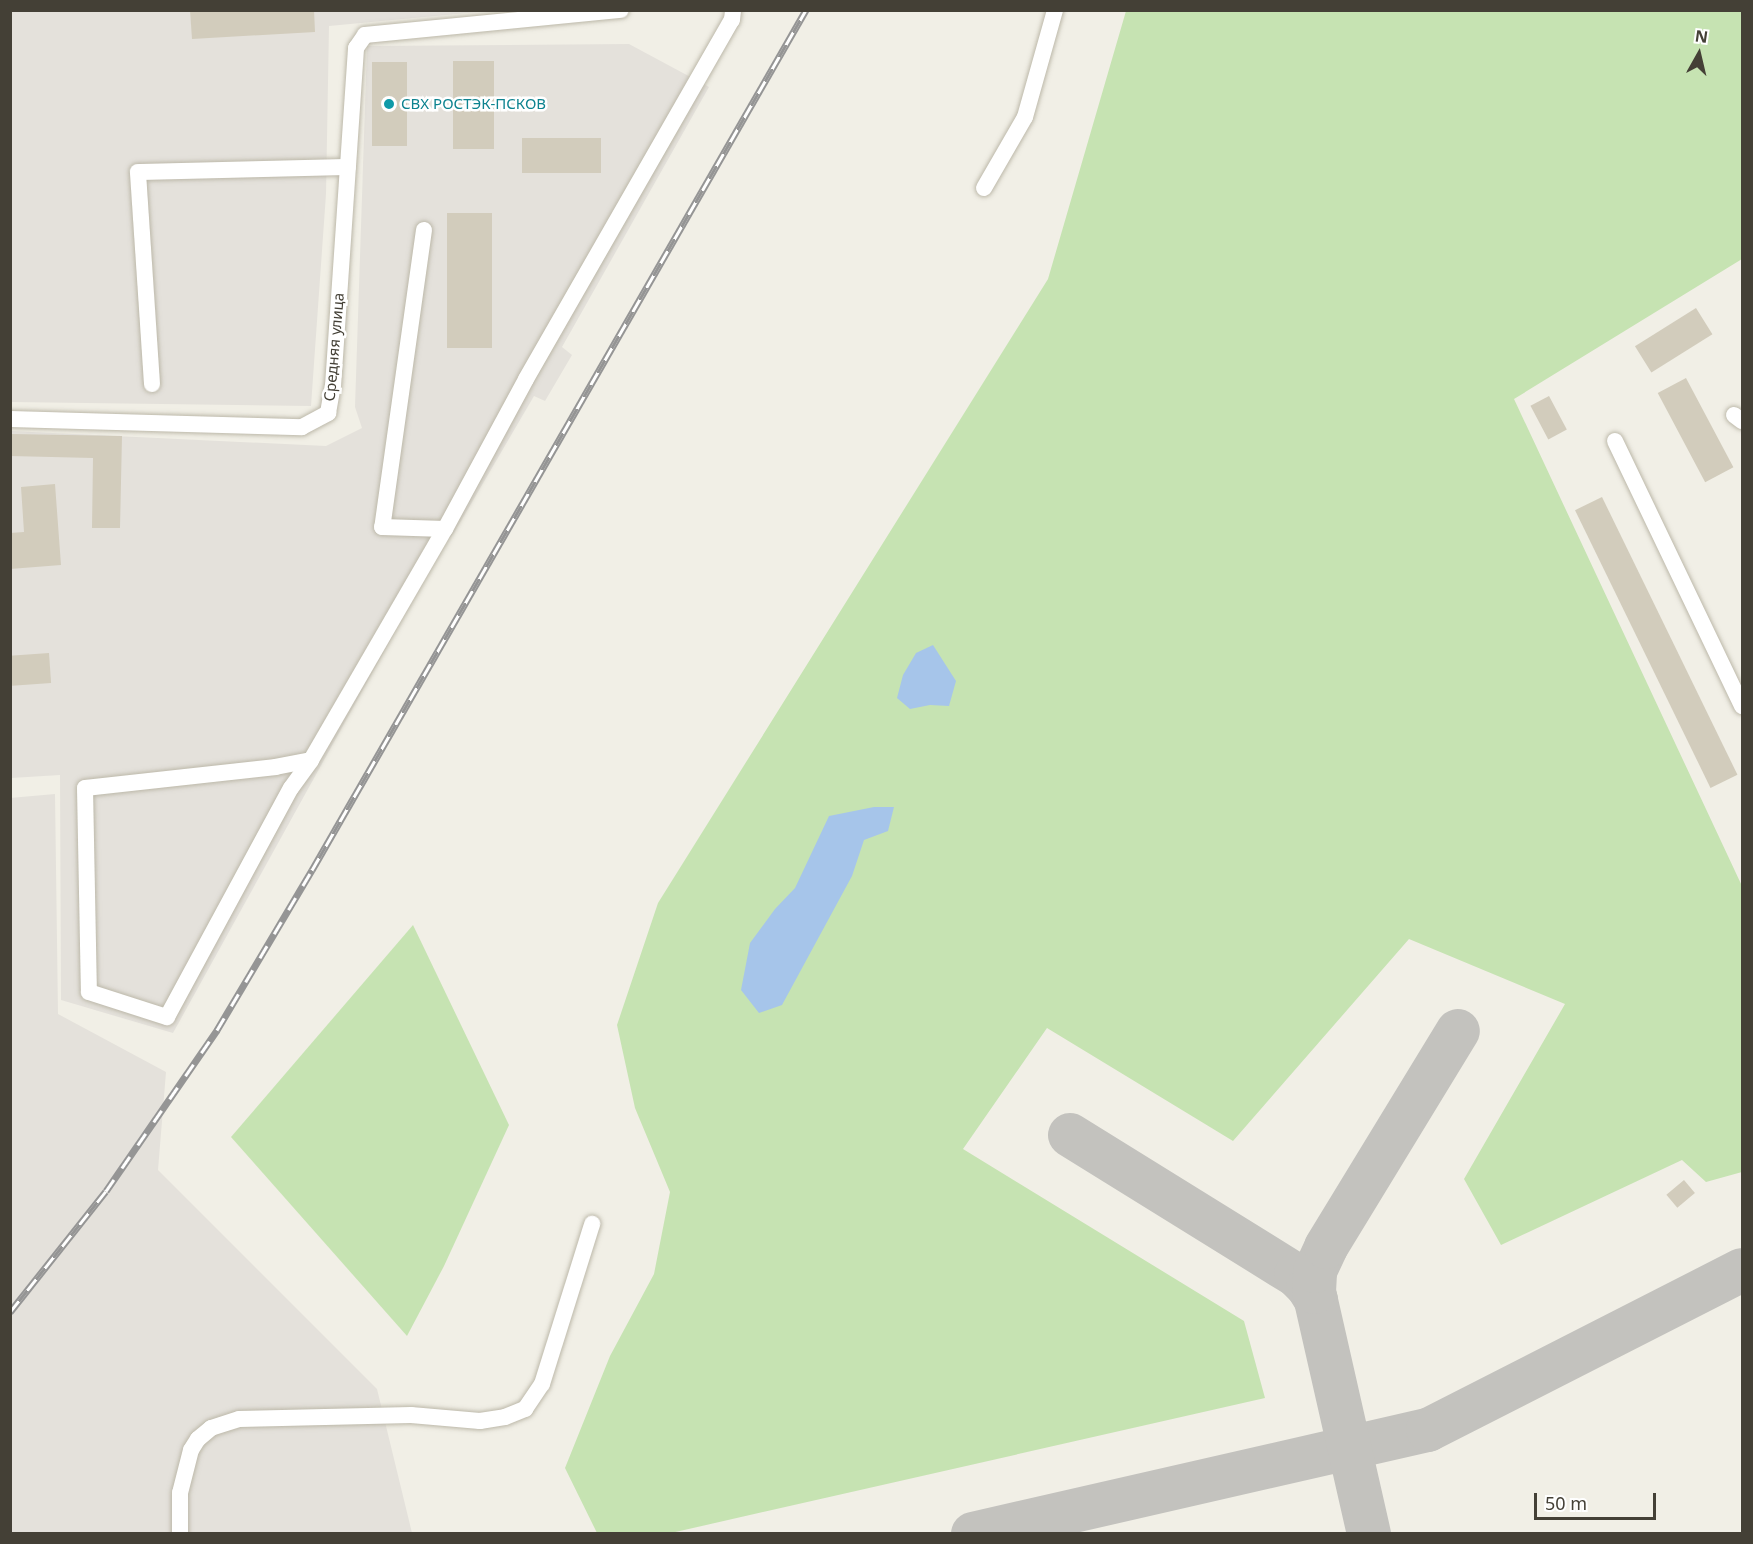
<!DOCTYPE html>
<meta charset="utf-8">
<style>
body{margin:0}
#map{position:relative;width:1753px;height:1544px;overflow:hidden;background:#f1efe6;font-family:"Noto Sans",sans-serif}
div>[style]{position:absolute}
.industrial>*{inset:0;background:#e4e1db}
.green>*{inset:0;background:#c6e3b2}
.water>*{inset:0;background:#a6c5ea}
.taxiway>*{height:44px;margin:-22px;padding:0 22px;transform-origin:22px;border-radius:22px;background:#c3c2be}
.building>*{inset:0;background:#d2ccbc;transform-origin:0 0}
.roads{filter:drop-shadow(0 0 2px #bcb8a9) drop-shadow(0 0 2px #bcb8a9)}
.minor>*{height:16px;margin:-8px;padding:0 8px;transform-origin:8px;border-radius:8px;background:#fff}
.rail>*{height:7px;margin-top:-3.5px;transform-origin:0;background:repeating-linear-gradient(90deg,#fff 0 14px,#959595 0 28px);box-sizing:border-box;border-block:2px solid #959595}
.dots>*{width:16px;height:16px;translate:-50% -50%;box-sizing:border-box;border:3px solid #fff;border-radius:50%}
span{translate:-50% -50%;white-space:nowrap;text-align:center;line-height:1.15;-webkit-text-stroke:5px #fff;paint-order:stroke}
.culture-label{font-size:15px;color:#0d838f}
.left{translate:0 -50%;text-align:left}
.street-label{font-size:15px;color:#444036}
.frame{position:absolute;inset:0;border:12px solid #444036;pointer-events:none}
.north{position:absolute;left:1669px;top:24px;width:60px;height:60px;-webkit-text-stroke:4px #fff;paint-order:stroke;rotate:8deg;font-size:16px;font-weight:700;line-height:24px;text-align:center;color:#444036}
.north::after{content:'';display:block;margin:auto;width:21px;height:27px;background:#444036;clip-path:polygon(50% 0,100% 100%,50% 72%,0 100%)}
.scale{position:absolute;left:1534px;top:1493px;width:122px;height:27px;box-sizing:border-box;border:3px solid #444036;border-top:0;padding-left:8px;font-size:18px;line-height:21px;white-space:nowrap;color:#444036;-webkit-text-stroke:4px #fff;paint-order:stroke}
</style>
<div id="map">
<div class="industrial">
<i style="clip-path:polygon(11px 11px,488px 11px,329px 26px,326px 194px,311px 406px,11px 402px)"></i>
<i style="clip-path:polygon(629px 44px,709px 87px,562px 347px,572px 355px,545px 401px,534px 396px,454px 533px,443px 545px,173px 1033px,61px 1000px,60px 775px,11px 778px,11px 431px,326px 446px,362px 428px,355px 407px,367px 46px)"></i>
<i style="clip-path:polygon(55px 794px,58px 1014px,166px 1072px,158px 1170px,377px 1389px,412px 1533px,11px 1533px,10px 798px)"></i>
</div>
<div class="green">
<i style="clip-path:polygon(1126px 11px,1742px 11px,1742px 259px,1514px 399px,1742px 886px,1742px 1172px,1706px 1182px,1682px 1160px,1501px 1245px,1464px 1179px,1565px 1004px,1409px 939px,1233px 1141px,1047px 1028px,963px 1149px,1244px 1321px,1265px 1398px,671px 1533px,597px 1533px,565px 1468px,610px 1356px,654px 1274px,670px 1192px,635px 1108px,617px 1025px,658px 903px,1048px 279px)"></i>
<i style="clip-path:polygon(413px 925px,509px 1125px,444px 1266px,407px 1336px,231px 1137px)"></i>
</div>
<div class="water">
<i style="clip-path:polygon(933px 645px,956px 681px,949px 706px,930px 705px,910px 709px,897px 698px,903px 675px,916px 653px)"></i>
<i style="clip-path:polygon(874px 807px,894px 807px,888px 831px,864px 840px,852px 876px,782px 1005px,759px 1013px,741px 990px,750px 943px,775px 909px,795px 888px,829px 816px)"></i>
</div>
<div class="taxiway">
<i style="left:1070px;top:1135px;width:266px;rotate:31.8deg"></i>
<i style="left:1296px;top:1275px;width:17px;rotate:45deg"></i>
<i style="left:1308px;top:1287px;width:15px;rotate:58deg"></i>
<i style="left:973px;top:1534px;width:467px;rotate:-12.9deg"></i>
<i style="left:1428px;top:1430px;width:352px;rotate:-27deg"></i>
<i style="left:1369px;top:1534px;width:248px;rotate:-102.8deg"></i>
<i style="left:1314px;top:1292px;width:21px;rotate:-87deg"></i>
<i style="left:1315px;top:1271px;width:26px;rotate:-65deg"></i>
<i style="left:1326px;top:1247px;width:253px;rotate:-58.6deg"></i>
</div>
<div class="building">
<i style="clip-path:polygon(190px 10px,314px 10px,315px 32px,192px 39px)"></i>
<i style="left:453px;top:61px;width:41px;height:88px"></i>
<i style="left:372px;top:62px;width:35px;height:84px"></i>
<i style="left:601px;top:138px;width:35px;height:79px;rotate:90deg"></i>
<i style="left:447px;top:213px;width:45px;height:135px"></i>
<i style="left:1696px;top:308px;width:31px;height:72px;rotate:58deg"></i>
<i style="left:1686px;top:378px;width:101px;height:32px;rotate:62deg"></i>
<i style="left:1549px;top:396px;width:38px;height:21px;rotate:62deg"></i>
<i style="clip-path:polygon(10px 434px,122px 436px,120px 528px,92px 528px,93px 458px,10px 456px)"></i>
<i style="clip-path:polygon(55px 484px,61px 565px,10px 569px,10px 533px,24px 532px,21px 487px)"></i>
<i style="left:1602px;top:497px;width:309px;height:30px;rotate:64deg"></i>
<i style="left:49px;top:653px;width:30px;height:39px;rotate:86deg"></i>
<i style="left:1684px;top:1180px;width:17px;height:23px;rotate:50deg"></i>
</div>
<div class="roads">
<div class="minor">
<i style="left:984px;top:188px;width:82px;rotate:-60deg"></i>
<i style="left:1025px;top:117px;width:111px;rotate:-74.3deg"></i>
<i style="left:424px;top:230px;width:300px;rotate:98deg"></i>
<i style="left:382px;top:527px;width:63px;rotate:1.8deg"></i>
<i style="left:445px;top:529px;width:170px;rotate:-61.6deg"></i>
<i style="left:526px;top:379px;width:414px;rotate:-60.2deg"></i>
<i style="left:732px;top:20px;width:10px;rotate:-84deg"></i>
<i style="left:152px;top:384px;width:212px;rotate:-93.8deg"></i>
<i style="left:138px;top:172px;width:210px;rotate:-1.4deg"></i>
<i style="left:1734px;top:415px;width:10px;rotate:37deg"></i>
<i style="left:10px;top:419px;width:292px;rotate:1.6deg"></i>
<i style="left:302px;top:427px;width:30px;rotate:-28deg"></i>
<i style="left:328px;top:413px;width:27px;rotate:-80deg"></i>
<i style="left:333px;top:386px;width:339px;rotate:-86.1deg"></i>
<i style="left:356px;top:48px;width:16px;rotate:-55deg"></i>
<i style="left:365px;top:35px;width:257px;rotate:-5.6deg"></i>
<i style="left:1615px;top:441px;width:294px;rotate:64.4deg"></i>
<i style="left:311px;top:760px;width:36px;rotate:169deg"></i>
<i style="left:276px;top:767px;width:192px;rotate:173.7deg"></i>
<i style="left:85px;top:788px;width:204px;rotate:88.9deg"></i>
<i style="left:89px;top:992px;width:82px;rotate:17.8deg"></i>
<i style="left:167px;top:1017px;width:260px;rotate:-61.6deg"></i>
<i style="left:291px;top:788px;width:34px;rotate:-54deg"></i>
<i style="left:311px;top:760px;width:267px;rotate:-59.9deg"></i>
<i style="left:180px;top:1534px;width:41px;rotate:-90deg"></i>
<i style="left:180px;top:1493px;width:44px;rotate:-75.7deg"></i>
<i style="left:191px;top:1450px;width:13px;rotate:-58deg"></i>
<i style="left:198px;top:1439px;width:17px;rotate:-40deg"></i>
<i style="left:211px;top:1428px;width:29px;rotate:-18deg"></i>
<i style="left:239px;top:1419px;width:172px;rotate:-1.3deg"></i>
<i style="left:411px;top:1415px;width:69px;rotate:5deg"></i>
<i style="left:480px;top:1421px;width:25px;rotate:-9deg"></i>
<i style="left:505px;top:1417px;width:22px;rotate:-22deg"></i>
<i style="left:525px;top:1409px;width:30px;rotate:-56deg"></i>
<i style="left:542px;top:1384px;width:168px;rotate:-72.6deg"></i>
</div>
</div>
<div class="rail">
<i style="left:10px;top:1312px;width:154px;rotate:-51.6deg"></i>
<i style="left:106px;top:1191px;width:196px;rotate:-55.4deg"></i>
<i style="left:217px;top:1030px;width:186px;rotate:-59.3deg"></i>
<i style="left:312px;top:870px;width:992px;rotate:-60.13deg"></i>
</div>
<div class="dots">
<i style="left:389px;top:104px;background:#0f9aa8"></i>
</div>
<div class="culture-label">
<span class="left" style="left:401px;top:104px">СВХ РОСТЭК-ПСКОВ</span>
</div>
<div class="street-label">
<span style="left:334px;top:347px;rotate:-85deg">Средняя улица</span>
</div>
<div class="frame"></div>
<div class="north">N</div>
<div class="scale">50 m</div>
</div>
